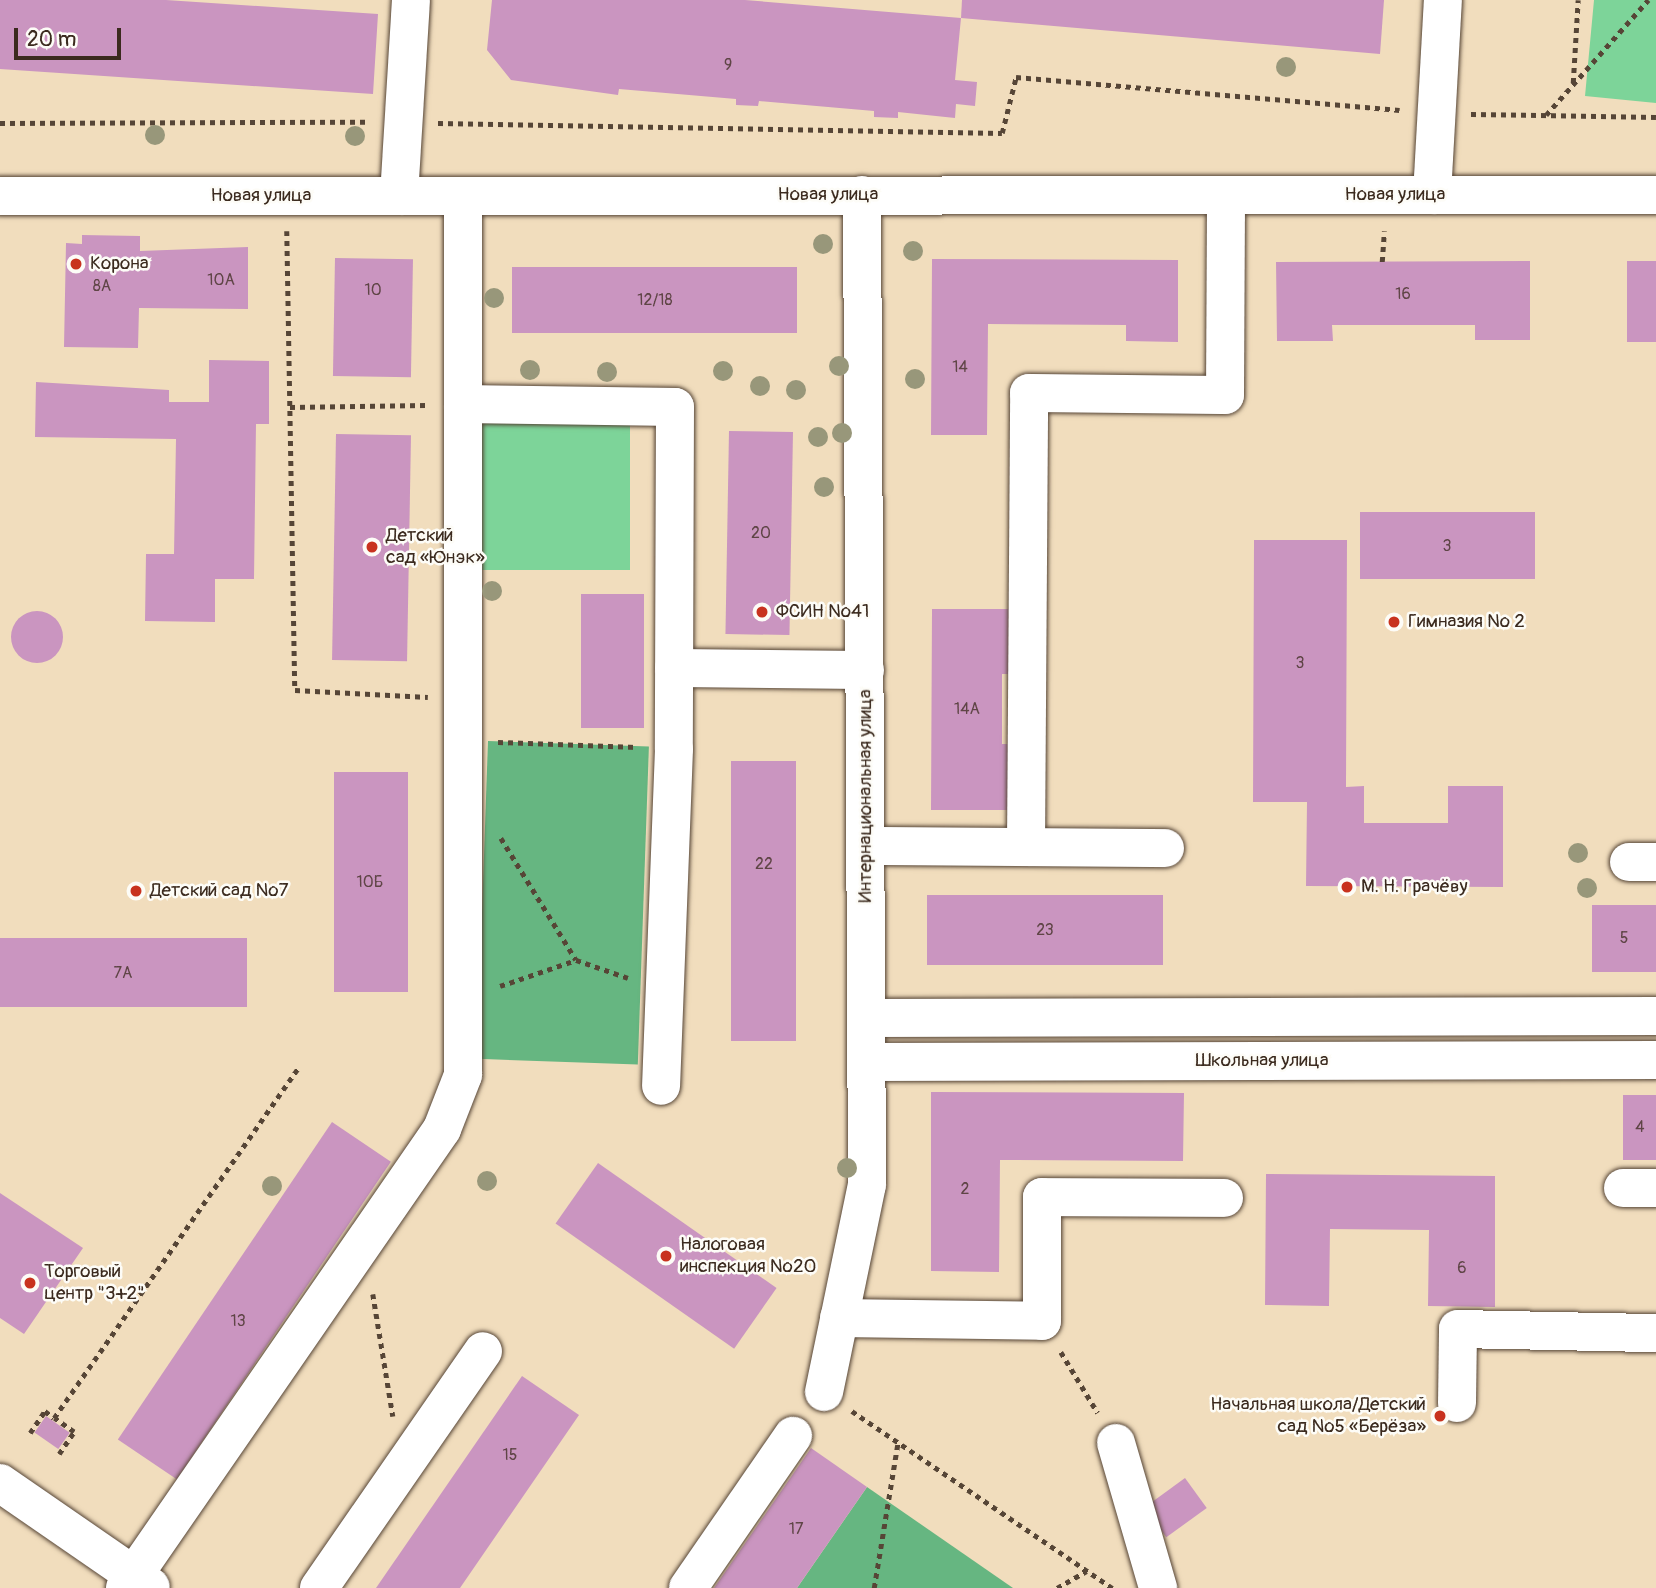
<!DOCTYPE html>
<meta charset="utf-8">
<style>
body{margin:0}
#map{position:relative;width:1656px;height:1588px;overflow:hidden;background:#f1ddbd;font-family:Pangolin,sans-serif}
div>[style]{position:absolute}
.green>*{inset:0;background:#7dd499;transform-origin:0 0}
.forest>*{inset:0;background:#66b681;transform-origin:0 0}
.building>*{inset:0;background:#ca95c0;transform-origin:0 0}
.round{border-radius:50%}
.path>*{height:4.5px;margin-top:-2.25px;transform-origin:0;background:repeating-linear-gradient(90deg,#564536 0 5px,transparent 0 10px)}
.roads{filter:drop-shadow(0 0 2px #564536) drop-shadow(0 0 2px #564536)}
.minor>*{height:38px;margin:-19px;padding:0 19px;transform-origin:19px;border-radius:19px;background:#fff}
.trees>*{width:20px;height:20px;margin:-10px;border-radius:50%;background:#98977a}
.dots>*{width:19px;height:19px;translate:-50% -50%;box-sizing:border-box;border:4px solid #fdfcf7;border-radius:50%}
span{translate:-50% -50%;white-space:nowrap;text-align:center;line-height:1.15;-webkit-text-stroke:5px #fdfcf7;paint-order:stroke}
.number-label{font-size:16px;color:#5f4546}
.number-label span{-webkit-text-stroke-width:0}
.street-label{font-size:19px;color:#3b2a1e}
.poi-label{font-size:19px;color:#3b2a1e}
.left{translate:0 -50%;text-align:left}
.right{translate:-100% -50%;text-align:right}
.scale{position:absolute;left:14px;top:28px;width:107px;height:32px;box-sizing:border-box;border:4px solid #3b2a1e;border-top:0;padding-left:9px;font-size:21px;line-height:24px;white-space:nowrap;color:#3b2a1e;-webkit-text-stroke:5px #fdfcf7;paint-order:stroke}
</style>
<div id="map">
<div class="green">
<i style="clip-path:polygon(1594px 0,1656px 0,1656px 103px,1585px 96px)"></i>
<i style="left:475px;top:420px;width:155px;height:150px"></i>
</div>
<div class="forest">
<i style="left:488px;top:741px;width:161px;height:318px;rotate:2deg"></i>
<i style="clip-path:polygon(867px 1487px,1013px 1588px,797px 1588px)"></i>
</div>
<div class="building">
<i style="clip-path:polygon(0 0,166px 0,378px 14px,373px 94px,0 69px)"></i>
<i style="clip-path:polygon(492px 0,745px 0,961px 18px,955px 80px,977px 82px,975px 106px,956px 104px,955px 118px,898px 112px,898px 118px,874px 117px,874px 111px,759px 101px,758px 106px,736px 105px,736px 99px,619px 89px,618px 95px,511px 80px,487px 50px)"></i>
<i style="clip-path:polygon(962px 0,1384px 0,1380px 54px,961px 18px)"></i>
<i style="clip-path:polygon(82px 235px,140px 236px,140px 251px,248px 247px,248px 309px,139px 308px,138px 348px,64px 347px,66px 243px,82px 244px)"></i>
<i style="left:335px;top:258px;width:78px;height:118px;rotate:1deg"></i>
<i style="clip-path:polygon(932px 259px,1178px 260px,1178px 342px,1126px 341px,1126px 325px,988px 324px,987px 435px,931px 435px)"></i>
<i style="clip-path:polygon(1530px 261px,1530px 340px,1475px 340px,1475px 325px,1332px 325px,1333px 341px,1277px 341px,1276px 262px)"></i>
<i style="left:1627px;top:261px;width:29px;height:81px"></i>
<i style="left:512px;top:267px;width:285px;height:66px"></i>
<i style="clip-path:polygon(209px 360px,269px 361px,269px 424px,256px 424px,254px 579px,215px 579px,215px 622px,145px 621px,146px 554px,174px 554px,176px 439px,35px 437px,36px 382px,169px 390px,169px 402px,209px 402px)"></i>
<i style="left:729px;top:431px;width:64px;height:203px;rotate:1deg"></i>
<i style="left:336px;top:434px;width:75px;height:226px;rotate:1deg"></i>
<i style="left:1360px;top:512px;width:175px;height:67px"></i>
<i style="clip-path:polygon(1254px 540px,1347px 540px,1346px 787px,1364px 786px,1364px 823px,1448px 823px,1448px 786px,1503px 786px,1503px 887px,1306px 886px,1307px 802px,1253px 802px)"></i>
<i style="left:581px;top:594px;width:63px;height:134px"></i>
<i style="clip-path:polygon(932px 609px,1012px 609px,1012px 674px,1002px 674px,1002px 744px,1011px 744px,1011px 810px,931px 810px)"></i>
<i class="round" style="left:11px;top:611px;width:52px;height:52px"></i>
<i style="left:731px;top:761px;width:65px;height:280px"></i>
<i style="left:334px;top:772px;width:74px;height:220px"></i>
<i style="left:927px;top:895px;width:236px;height:70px"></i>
<i style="left:1592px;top:905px;width:64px;height:67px"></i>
<i style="left:0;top:938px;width:247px;height:69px"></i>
<i style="clip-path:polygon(931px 1092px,1184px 1093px,1183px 1161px,1000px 1160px,999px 1272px,931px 1271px)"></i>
<i style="left:1623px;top:1095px;width:33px;height:65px"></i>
<i style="left:332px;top:1122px;width:71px;height:383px;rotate:34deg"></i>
<i style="left:598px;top:1163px;width:218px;height:74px;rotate:35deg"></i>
<i style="clip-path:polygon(1266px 1174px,1495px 1176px,1495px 1307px,1428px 1306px,1429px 1230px,1330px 1229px,1329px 1306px,1265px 1305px)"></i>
<i style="clip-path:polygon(0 1193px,83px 1248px,24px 1334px,0 1318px)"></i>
<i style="clip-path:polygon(522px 1376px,579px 1415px,460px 1588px,376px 1588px)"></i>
<i style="left:46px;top:1416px;width:29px;height:20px;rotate:35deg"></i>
<i style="clip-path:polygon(811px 1448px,867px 1487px,797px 1588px,714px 1588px)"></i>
<i style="left:1185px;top:1478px;width:37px;height:50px;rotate:54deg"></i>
</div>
<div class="path">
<i style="left:1573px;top:83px;width:83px;rotate:-86.6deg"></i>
<i style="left:1471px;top:114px;width:185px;rotate:0.9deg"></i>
<i style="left:1546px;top:115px;width:154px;rotate:-48.4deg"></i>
<i style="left:0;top:123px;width:367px;rotate:-0.2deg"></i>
<i style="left:438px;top:123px;width:564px;rotate:1.02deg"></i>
<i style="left:1002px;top:133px;width:58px;rotate:-76deg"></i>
<i style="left:1016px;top:77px;width:385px;rotate:4.9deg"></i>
<i style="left:287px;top:231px;width:459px;rotate:89deg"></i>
<i style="left:295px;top:690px;width:133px;rotate:3deg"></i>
<i style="left:1382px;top:262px;width:31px;rotate:-86deg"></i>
<i style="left:290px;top:407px;width:136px;rotate:-0.8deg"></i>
<i style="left:498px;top:742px;width:139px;rotate:2.1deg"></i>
<i style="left:501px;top:838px;width:143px;rotate:58.4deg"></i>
<i style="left:500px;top:986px;width:80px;rotate:-18.9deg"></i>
<i style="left:576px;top:960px;width:55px;rotate:19.1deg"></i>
<i style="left:373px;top:1294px;width:124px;rotate:80.7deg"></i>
<i style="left:1061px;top:1352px;width:71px;rotate:58.8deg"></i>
<i style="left:852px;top:1411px;width:315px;rotate:34.2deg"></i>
<i style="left:30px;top:1433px;width:27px;rotate:-56deg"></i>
<i style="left:45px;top:1411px;width:11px;rotate:38deg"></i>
<i style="left:59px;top:1454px;width:27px;rotate:-56deg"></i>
<i style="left:74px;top:1432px;width:24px;rotate:-145deg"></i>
<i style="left:54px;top:1418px;width:428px;rotate:-55.1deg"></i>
<i style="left:874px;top:1588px;width:148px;rotate:-80.7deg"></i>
<i style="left:1057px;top:1588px;width:34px;rotate:-30deg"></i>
</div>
<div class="roads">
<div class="minor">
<i style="left:1432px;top:195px;width:195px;rotate:-86.8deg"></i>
<i style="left:0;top:196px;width:1656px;rotate:-0.03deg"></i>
<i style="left:399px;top:196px;width:196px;rotate:-86.5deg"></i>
<i style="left:463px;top:404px;width:212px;rotate:0.8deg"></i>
<i style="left:675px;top:407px;width:342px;rotate:90.2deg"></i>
<i style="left:674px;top:749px;width:337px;rotate:92.2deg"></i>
<i style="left:674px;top:668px;width:191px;rotate:0.6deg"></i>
<i style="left:866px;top:846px;width:299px;rotate:0.4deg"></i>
<i style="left:1026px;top:847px;width:454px;rotate:-89.6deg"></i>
<i style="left:1029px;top:393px;width:196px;rotate:0.6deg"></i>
<i style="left:1225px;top:395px;width:200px;rotate:-89.7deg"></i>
<i style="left:1629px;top:862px;width:27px"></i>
<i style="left:868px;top:1018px;width:788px;rotate:-0.15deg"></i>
<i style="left:867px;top:1062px;width:789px;rotate:-0.15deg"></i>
<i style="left:1623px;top:1188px;width:33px"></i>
<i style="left:839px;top:1318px;width:203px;rotate:0.8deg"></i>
<i style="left:1042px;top:1321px;width:124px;rotate:-90deg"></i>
<i style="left:1042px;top:1197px;width:182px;rotate:0.3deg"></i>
<i style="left:824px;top:1392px;width:211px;rotate:-78.3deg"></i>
<i style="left:867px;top:1185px;width:990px;rotate:-90.29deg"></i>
<i style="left:1457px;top:1403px;width:74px;rotate:-89.2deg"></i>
<i style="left:1458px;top:1329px;width:198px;rotate:1.2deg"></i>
<i style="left:1116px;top:1443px;width:151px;rotate:73.8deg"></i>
<i style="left:0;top:1483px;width:183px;rotate:34.6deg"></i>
<i style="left:125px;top:1588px;width:558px;rotate:-55.37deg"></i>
<i style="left:442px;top:1129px;width:58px;rotate:-68.7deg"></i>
<i style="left:463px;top:1075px;width:879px;rotate:-90deg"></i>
<i style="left:319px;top:1588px;width:288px;rotate:-55.3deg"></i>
<i style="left:688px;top:1588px;width:185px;rotate:-55.4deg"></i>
</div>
</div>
<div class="trees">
<i style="left:1286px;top:67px"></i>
<i style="left:155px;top:135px"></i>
<i style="left:355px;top:136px"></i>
<i style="left:823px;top:244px"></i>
<i style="left:913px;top:251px"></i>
<i style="left:494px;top:298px"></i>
<i style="left:839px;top:366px"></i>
<i style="left:530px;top:370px"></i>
<i style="left:723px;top:371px"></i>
<i style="left:607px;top:372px"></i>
<i style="left:915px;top:379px"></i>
<i style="left:760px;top:386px"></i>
<i style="left:796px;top:390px"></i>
<i style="left:842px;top:433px"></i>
<i style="left:818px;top:437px"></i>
<i style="left:824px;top:487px"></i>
<i style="left:492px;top:591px"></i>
<i style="left:1578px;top:853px"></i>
<i style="left:1587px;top:888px"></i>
<i style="left:847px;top:1168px"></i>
<i style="left:487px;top:1181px"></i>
<i style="left:272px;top:1186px"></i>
</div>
<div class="dots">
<i style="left:76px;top:264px;background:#c8321e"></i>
<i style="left:372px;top:547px;background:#c8321e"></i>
<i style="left:762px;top:612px;background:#c8321e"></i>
<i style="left:1394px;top:622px;background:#c8321e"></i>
<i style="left:1347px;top:887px;background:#c8321e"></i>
<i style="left:136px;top:891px;background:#c8321e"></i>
<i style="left:666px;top:1256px;background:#c8321e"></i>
<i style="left:30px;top:1283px;background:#c8321e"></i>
<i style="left:1440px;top:1416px;background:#c8321e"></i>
</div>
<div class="number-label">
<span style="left:728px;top:65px">9</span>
<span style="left:221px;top:280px">10А</span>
<span style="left:102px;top:286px">8А</span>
<span style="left:373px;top:290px">10</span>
<span style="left:1403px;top:294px">16</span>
<span style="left:655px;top:300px">12/18</span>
<span style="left:960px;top:367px">14</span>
<span style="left:761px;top:533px">20</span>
<span style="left:1447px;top:546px">3</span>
<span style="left:1300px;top:663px">3</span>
<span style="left:967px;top:709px">14А</span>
<span style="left:764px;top:864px">22</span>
<span style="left:370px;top:882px">10Б</span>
<span style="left:1045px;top:930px">23</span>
<span style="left:1624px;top:938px">5</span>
<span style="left:123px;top:973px">7А</span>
<span style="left:1640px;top:1127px">4</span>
<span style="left:965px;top:1189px">2</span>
<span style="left:1462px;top:1268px">6</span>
<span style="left:238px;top:1321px">13</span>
<span style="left:510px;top:1455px">15</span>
<span style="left:796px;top:1529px">17</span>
</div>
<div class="street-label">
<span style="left:828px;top:195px">Новая улица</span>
<span style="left:1395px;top:195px">Новая улица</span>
<span style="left:261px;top:196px">Новая улица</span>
<span style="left:866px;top:796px;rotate:-90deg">Интернациональная улица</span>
<span style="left:1262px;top:1061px">Школьная улица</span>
</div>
<div class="poi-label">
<span class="left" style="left:90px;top:264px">Корона</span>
<span class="left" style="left:386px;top:547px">Детский<br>сад «Юнэк»</span>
<span class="left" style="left:776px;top:612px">ФСИН №41</span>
<span class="left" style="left:1408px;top:622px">Гимназия № 2</span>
<span class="left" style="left:1361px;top:887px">М. Н. Грачёву</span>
<span class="left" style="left:150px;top:891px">Детский сад №7</span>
<span class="left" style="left:680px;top:1256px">Налоговая<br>инспекция №20</span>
<span class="left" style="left:44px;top:1283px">Торговый<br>центр "3+2"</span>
<span class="right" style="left:1426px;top:1416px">Начальная школа/Детский<br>сад №5 «Берёза»</span>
</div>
<div class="scale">20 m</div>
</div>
